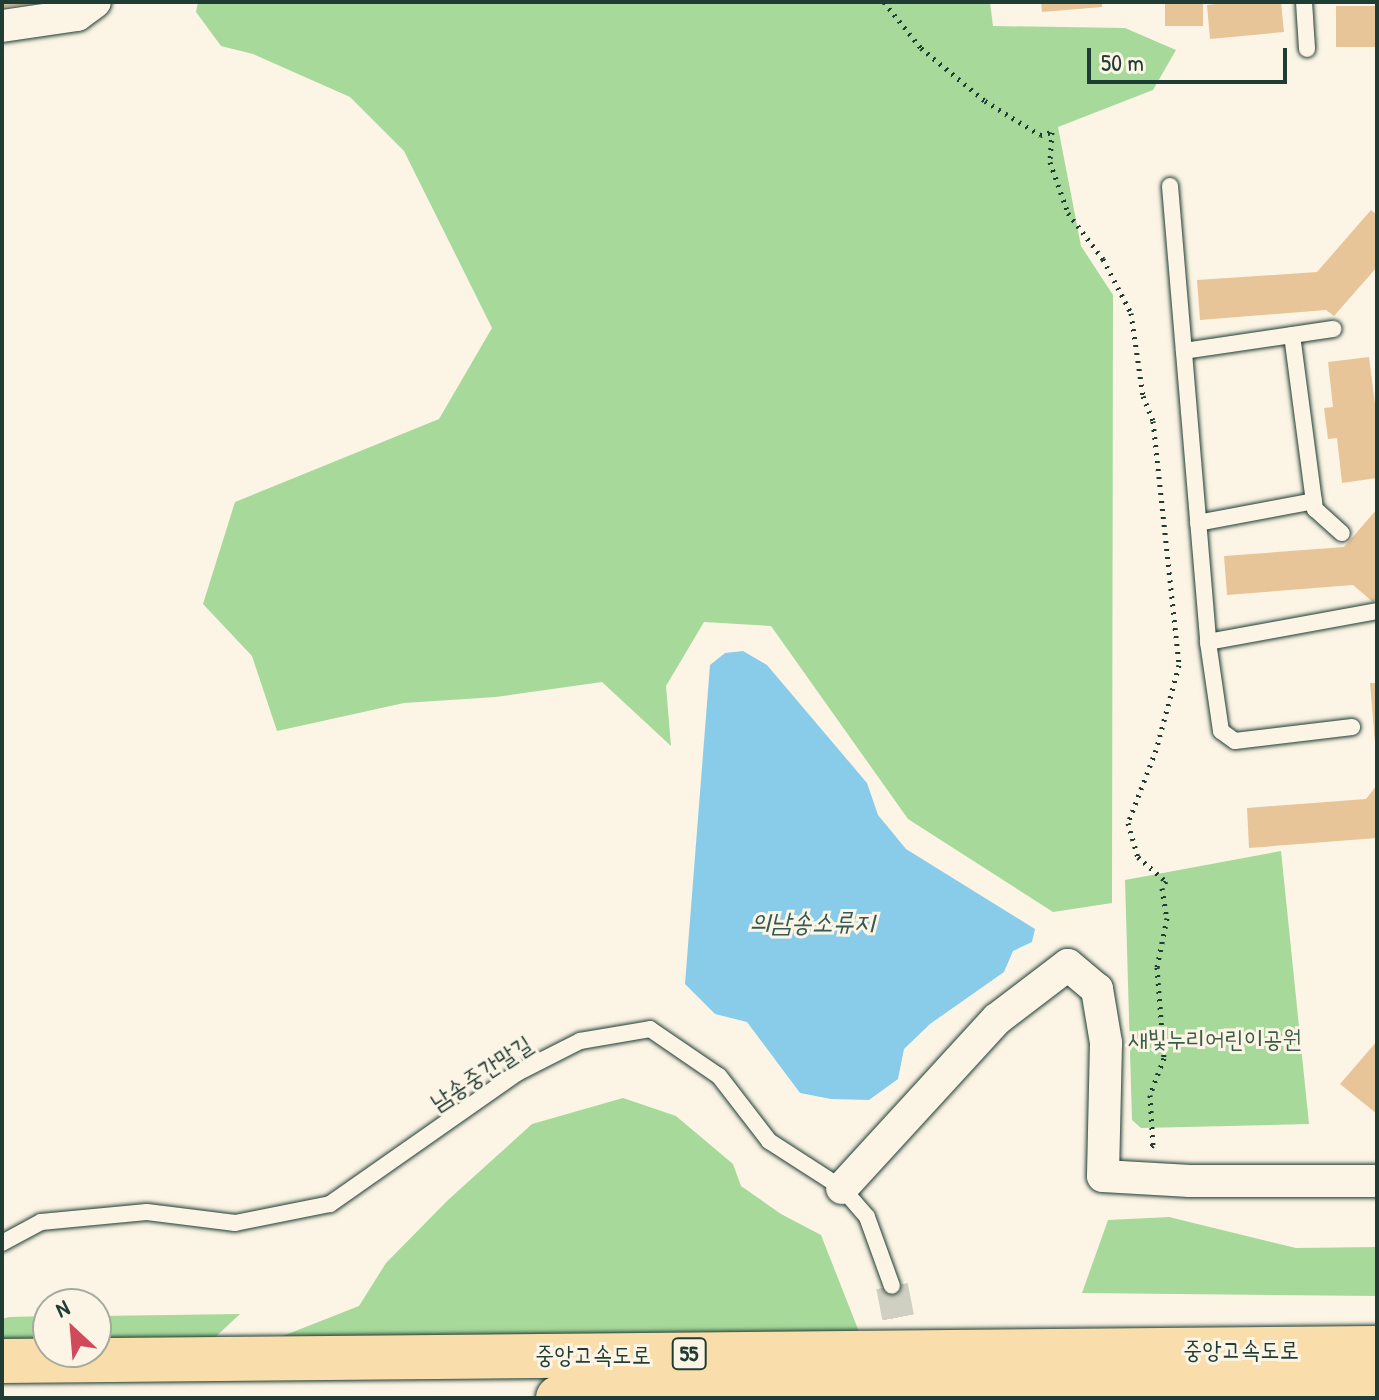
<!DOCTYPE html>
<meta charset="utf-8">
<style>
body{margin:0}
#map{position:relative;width:1379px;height:1400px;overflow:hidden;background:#fcf5e5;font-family:"Patrick Hand","Poor Story",sans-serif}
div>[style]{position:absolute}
.green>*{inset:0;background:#a7d99b}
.water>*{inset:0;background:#88ccea}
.building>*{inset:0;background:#e8c599;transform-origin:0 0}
.street-tunnel>*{height:32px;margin-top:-16px;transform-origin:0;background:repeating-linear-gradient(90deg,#d0d0c2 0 32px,transparent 0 48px)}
.path>*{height:5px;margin-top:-2.5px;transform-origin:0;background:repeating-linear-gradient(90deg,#1f3d34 0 2px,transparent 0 8px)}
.roads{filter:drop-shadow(0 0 2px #1f3d34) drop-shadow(0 0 2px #1f3d34)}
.lane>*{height:16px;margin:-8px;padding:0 8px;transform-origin:8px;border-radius:8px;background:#fcf5e5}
.street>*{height:32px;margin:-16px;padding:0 16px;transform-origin:16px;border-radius:16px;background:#fcf5e5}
.highway>*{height:44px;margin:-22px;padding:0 22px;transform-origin:22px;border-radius:22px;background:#f9deab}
span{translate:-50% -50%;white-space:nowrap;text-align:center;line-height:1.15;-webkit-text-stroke:6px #fcf5e5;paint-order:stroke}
.shield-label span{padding:2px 6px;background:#fcf5e5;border:2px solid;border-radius:6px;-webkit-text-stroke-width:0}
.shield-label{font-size:22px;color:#1f3d34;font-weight:700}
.park-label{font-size:24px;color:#3a5c49}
.street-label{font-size:24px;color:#1f3d34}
.water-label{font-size:26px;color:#345a58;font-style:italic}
.frame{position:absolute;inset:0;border:4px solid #1f3d34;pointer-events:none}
.north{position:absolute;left:32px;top:1288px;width:80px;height:80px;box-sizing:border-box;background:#fcf5e5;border:2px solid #a4ab9e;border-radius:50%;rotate:334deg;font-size:22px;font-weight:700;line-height:32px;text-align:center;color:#1f3d34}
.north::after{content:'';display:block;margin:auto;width:28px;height:36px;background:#d1495b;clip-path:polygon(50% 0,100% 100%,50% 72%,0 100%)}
.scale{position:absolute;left:1087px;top:48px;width:200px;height:36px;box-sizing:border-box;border:4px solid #1f3d34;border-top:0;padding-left:10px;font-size:24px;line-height:28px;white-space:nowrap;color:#1f3d34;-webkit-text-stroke:6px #fcf5e5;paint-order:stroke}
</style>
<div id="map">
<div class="green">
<i style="clip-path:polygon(198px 2px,990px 2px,993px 26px,1125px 28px,1176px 50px,1153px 90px,1058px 127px,1081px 246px,1113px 295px,1112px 903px,1053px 912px,908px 819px,771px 626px,704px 622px,666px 686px,671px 746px,602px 682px,496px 697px,404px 703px,277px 731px,252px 656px,203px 604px,235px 502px,439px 419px,492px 328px,404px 151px,350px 97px,253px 54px,221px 46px,196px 12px)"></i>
<i style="clip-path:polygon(1281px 851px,1309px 1124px,1141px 1128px,1132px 1120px,1125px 880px)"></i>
<i style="clip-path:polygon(623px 1098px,676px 1116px,733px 1164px,741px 1186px,781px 1214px,821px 1235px,876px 1375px,165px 1382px,2px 1382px,2px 1319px,9px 1317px,48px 1316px,48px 1352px,96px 1352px,96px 1316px,240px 1314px,168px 1381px,359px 1306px,386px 1263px,448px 1200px,532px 1124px)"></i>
<i style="clip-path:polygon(1169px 1217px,1296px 1248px,1377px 1247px,1377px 1296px,1082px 1293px,1108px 1220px)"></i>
</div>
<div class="water">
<i style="clip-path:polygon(743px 651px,767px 665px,867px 783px,878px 815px,906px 849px,1035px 929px,1032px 942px,1013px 951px,1004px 972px,930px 1024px,904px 1049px,898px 1079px,869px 1100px,831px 1099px,800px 1093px,747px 1022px,715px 1014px,685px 984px,710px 665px,725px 653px)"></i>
</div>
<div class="building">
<i style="clip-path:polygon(2px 2px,29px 2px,29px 4px,2px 7px)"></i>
<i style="clip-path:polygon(1041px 2px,1102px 2px,1102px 7px,1042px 12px)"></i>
<i style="left:1165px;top:2px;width:38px;height:24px"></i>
<i style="clip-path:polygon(1234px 2px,1281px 2px,1284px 32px,1210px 39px,1207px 5px)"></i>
<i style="left:1377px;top:6px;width:41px;height:41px;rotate:90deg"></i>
<i style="clip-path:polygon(1371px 210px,1377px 215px,1377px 267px,1334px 316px,1326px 310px,1200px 320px,1197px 280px,1317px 272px)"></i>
<i style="clip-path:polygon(1369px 357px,1377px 419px,1377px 478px,1342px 483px,1337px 438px,1328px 439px,1324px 408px,1333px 407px,1328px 362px)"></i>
<i style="clip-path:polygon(1377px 509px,1377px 597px,1373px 602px,1353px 585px,1227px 595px,1224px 556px,1344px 547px)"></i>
<i style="clip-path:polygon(1370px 683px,1377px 683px,1377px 743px,1375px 743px)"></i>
<i style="clip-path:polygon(1377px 785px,1377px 838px,1249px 848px,1247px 808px,1366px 799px)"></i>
<i style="clip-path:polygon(1377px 1041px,1377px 1114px,1340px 1084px)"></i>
</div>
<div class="street-tunnel">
<i style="left:892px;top:1286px;width:89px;rotate:78.9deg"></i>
</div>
<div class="path">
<i style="left:884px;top:2px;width:59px;rotate:51.2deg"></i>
<i style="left:921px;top:48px;width:83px;rotate:39.6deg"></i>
<i style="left:985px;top:101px;width:65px;rotate:31.7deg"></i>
<i style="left:1040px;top:135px;width:12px;rotate:-14deg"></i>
<i style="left:1052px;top:132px;width:30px;rotate:94deg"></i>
<i style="left:1050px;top:162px;width:54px;rotate:70.6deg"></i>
<i style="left:1068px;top:213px;width:58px;rotate:52.7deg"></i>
<i style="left:1103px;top:259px;width:61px;rotate:62.6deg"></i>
<i style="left:1131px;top:313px;width:84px;rotate:81.8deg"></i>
<i style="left:1143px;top:396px;width:27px;rotate:68deg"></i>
<i style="left:1153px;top:421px;width:245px;rotate:83.9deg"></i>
<i style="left:1179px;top:665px;width:88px;rotate:105.1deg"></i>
<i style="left:1156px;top:750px;width:78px;rotate:111deg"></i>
<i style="left:1128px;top:823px;width:35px;rotate:74deg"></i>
<i style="left:1138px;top:857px;width:37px;rotate:41deg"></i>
<i style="left:1166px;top:881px;width:8px;rotate:120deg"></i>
<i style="left:1162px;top:888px;width:30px;rotate:81deg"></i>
<i style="left:1167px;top:918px;width:50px;rotate:101.5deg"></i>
<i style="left:1157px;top:967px;width:91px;rotate:85.6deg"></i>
<i style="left:1164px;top:1058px;width:40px;rotate:111deg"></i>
<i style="left:1150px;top:1095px;width:50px;rotate:86.6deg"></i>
<i style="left:1153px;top:1145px;width:6px;rotate:141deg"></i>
</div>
<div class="roads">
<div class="lane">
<i style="left:1304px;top:2px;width:47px;rotate:86.3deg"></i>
<i style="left:1170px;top:186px;width:458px;rotate:85.2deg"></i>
<i style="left:1208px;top:642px;width:172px;rotate:-10.4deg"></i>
<i style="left:1292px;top:335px;width:176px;rotate:82.5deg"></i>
<i style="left:1315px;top:509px;width:36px;rotate:42deg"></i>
<i style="left:1184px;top:351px;width:151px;rotate:-8.4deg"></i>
<i style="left:1198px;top:523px;width:118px;rotate:-10.7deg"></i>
<i style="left:1208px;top:642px;width:90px;rotate:81.7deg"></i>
<i style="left:1221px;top:731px;width:17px;rotate:36deg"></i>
<i style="left:1235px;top:741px;width:118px;rotate:-6.8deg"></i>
<i style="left:2px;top:1243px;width:44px;rotate:-28.3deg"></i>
<i style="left:41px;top:1222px;width:106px;rotate:-5.4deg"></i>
<i style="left:147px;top:1212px;width:89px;rotate:7.1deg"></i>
<i style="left:235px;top:1223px;width:97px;rotate:-11.3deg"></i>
<i style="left:330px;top:1204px;width:228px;rotate:-35deg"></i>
<i style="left:517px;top:1073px;width:71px;rotate:-26.9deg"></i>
<i style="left:580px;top:1041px;width:71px;rotate:-9.7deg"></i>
<i style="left:650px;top:1029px;width:83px;rotate:34.3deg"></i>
<i style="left:719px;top:1076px;width:82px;rotate:52.4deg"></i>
<i style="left:769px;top:1141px;width:87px;rotate:32.8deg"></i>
<i style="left:842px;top:1188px;width:38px;rotate:49deg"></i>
<i style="left:867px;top:1217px;width:73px;rotate:70.1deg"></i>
</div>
<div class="street">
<i style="left:2px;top:26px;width:76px;rotate:-8.3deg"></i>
<i style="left:77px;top:15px;width:22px;rotate:-36deg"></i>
<i style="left:842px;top:1188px;width:229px;rotate:-47.5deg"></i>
<i style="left:997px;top:1019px;width:89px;rotate:-37.3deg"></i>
<i style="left:1068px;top:965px;width:38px;rotate:40deg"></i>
<i style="left:1097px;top:989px;width:55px;rotate:80.5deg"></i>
<i style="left:1106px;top:1043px;width:133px;rotate:91.3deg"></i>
<i style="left:1103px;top:1176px;width:87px;rotate:3.3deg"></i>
<i style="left:1190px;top:1181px;width:187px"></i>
</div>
<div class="highway">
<i style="left:2px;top:1361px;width:1375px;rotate:-0.54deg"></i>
<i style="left:558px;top:1398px;width:819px;rotate:-0.98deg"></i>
</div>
</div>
<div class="shield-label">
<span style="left:689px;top:1354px">55</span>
</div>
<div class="park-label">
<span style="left:1215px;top:1039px">새빛누리어린이공원</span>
</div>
<div class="street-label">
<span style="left:481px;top:1073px;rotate:-33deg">남송중간말길</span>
<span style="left:1241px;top:1350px">중앙고속도로</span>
<span style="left:593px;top:1355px">중앙고속도로</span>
</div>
<div class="water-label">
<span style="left:812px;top:922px">의남송소류지</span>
</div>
<div class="frame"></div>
<div class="north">N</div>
<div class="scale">50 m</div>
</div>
